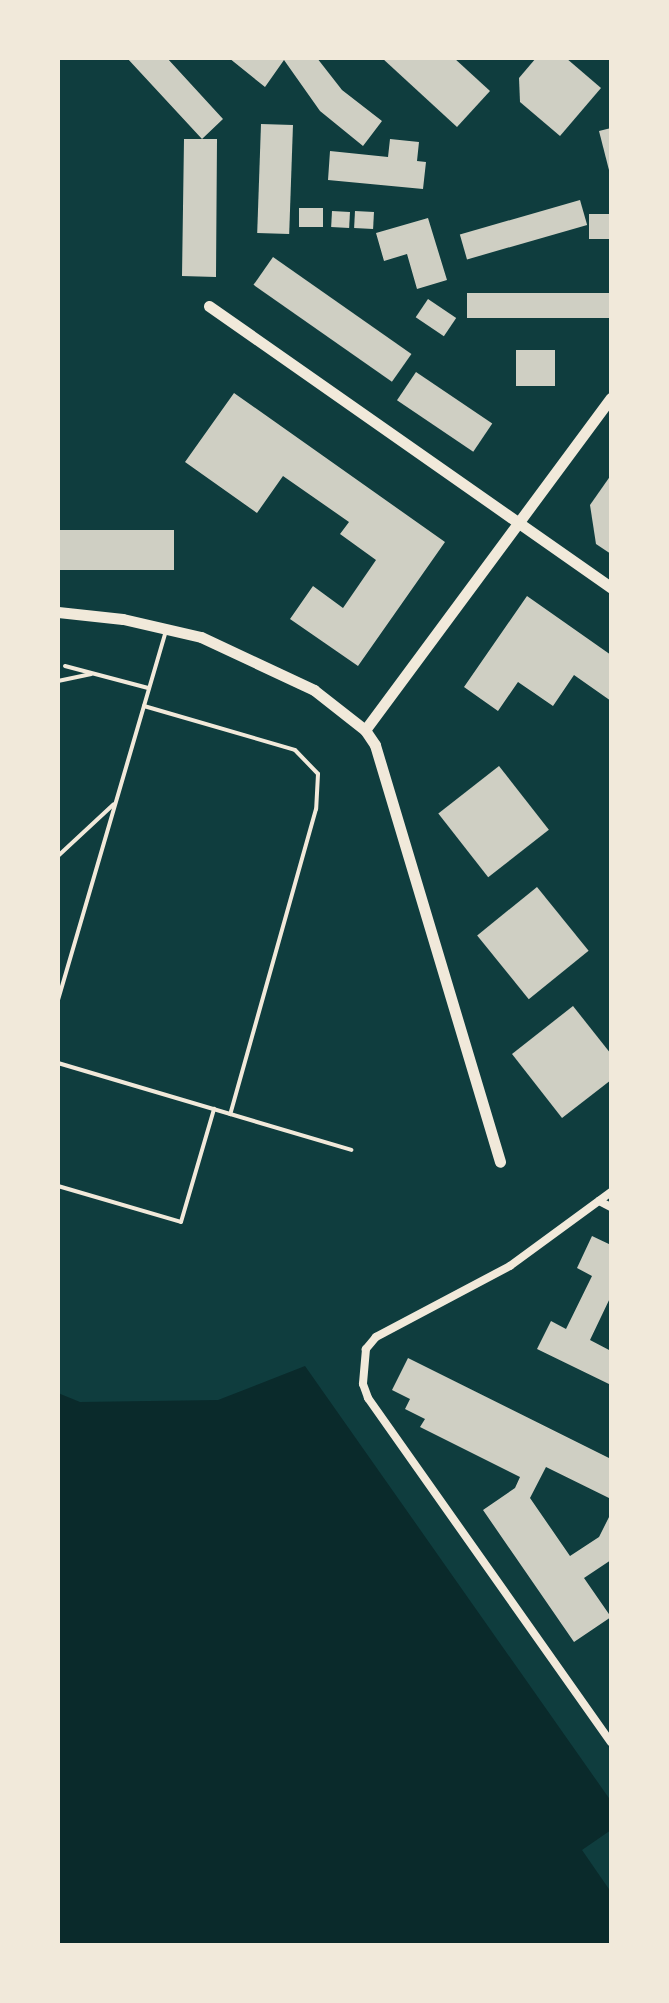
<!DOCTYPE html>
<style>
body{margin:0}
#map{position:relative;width:669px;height:2003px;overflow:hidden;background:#0f3d3e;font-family:"Noto Sans",sans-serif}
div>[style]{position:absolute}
.water>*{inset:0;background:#0a2a2b}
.building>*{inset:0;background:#cfcfc3;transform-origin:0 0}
.service>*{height:4px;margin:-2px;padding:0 2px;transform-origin:2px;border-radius:2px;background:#f1e9da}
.minor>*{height:8px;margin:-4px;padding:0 4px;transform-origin:4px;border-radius:4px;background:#f1e9da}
.tertiary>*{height:11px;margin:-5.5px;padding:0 5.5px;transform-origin:5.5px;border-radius:5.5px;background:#f1e9da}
span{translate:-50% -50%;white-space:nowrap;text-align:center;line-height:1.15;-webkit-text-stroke:6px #f1e9da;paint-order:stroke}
.frame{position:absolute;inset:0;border:60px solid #f1e9da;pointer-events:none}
</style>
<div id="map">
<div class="water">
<i style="clip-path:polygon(305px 1366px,611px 1801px,611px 1830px,582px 1850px,611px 1892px,611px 1945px,58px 1945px,58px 1393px,80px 1402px,218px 1400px)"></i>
</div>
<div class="building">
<i style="clip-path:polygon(127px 58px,167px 58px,223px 119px,202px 139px,217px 139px,216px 277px,182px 276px,184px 139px,202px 139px)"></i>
<i style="clip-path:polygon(229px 58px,317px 58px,342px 90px,382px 121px,363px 146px,320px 111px,284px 60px,265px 87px)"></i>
<i style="clip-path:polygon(382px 58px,454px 58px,490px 91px,457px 127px)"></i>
<i style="clip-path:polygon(536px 58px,566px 58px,601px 88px,560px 136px,520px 102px,519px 78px)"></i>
<i style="left:261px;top:124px;width:32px;height:109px;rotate:2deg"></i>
<i style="clip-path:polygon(611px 128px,611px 174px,610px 174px,599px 131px)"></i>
<i style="clip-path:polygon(390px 139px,419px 142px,417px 161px,426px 162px,423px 189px,328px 180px,330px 151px,388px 157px)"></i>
<i style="left:580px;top:200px;width:26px;height:125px;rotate:74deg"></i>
<i style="left:299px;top:208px;width:24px;height:19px"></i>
<i style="left:332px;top:211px;width:18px;height:16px;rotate:3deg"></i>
<i style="left:355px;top:211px;width:19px;height:17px;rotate:3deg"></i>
<i style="left:611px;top:214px;width:25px;height:22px;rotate:90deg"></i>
<i style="clip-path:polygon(428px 218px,447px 280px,417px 289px,407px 254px,384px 261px,376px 233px)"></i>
<i style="left:273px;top:257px;width:169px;height:34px;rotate:35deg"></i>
<i style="left:611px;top:293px;width:25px;height:144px;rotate:90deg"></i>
<i style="left:428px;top:299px;width:34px;height:22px;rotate:34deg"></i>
<i style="left:516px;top:350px;width:39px;height:36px"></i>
<i style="left:416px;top:372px;width:92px;height:34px;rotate:34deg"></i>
<i style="clip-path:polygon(234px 393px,445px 542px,358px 666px,290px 619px,313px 586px,343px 608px,376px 560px,340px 534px,349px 522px,283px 476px,257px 513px,185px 462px)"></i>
<i style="clip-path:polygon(611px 475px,611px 554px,596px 544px,590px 505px)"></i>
<i style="left:58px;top:530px;width:116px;height:40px"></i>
<i style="clip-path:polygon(527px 596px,611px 655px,611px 701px,574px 675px,553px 706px,518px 682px,498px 711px,464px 687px)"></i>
<i style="left:499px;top:766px;width:81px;height:77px;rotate:52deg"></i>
<i style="left:537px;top:887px;width:82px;height:77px;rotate:51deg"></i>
<i style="clip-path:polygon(573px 1006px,611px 1054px,611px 1080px,562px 1118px,512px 1054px)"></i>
<i style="clip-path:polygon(592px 1236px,611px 1245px,611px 1296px,590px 1340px,611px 1351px,611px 1385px,537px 1349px,551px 1321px,566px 1329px,592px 1276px,577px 1268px)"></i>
<i style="clip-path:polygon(408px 1358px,611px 1459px,611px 1499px,546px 1467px,530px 1498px,570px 1556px,599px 1537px,611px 1513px,611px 1560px,584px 1578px,611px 1617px,574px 1642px,483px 1510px,515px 1488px,520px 1477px,420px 1427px,425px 1419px,405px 1409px,410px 1399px,392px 1390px)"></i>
</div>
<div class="service">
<i style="left:65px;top:666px;width:86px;rotate:14.8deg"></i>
<i style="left:58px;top:681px;width:34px;rotate:-12deg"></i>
<i style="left:144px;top:706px;width:157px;rotate:16.2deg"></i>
<i style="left:295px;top:750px;width:33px;rotate:46deg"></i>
<i style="left:318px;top:774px;width:35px;rotate:93deg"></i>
<i style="left:316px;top:809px;width:317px;rotate:105.7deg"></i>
<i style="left:58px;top:856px;width:76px;rotate:-42.9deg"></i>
<i style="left:58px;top:1000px;width:385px;rotate:-73.7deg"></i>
<i style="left:58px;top:1063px;width:306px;rotate:16.5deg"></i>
<i style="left:58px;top:1186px;width:128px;rotate:16.3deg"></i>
<i style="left:181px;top:1222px;width:118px;rotate:-73.7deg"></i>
</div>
<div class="minor">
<i style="left:611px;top:1192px;width:125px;rotate:143.8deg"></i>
<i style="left:510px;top:1266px;width:152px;rotate:152.1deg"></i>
<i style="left:376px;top:1337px;width:16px;rotate:130deg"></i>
<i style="left:366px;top:1349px;width:35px;rotate:95deg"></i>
<i style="left:363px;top:1384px;width:15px;rotate:70deg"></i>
<i style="left:368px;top:1398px;width:421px;rotate:54.8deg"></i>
<i style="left:599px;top:1201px;width:13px;rotate:27deg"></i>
</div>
<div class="tertiary">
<i style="left:209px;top:306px;width:491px;rotate:35deg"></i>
<i style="left:58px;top:612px;width:65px;rotate:6.1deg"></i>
<i style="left:123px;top:619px;width:80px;rotate:13deg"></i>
<i style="left:201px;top:637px;width:125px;rotate:25.1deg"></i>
<i style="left:314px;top:690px;width:65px;rotate:38.1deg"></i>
<i style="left:365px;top:730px;width:18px;rotate:56deg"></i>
<i style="left:375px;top:745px;width:435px;rotate:73.3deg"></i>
<i style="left:365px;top:730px;width:413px;rotate:-53.5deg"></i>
</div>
<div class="frame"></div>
</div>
